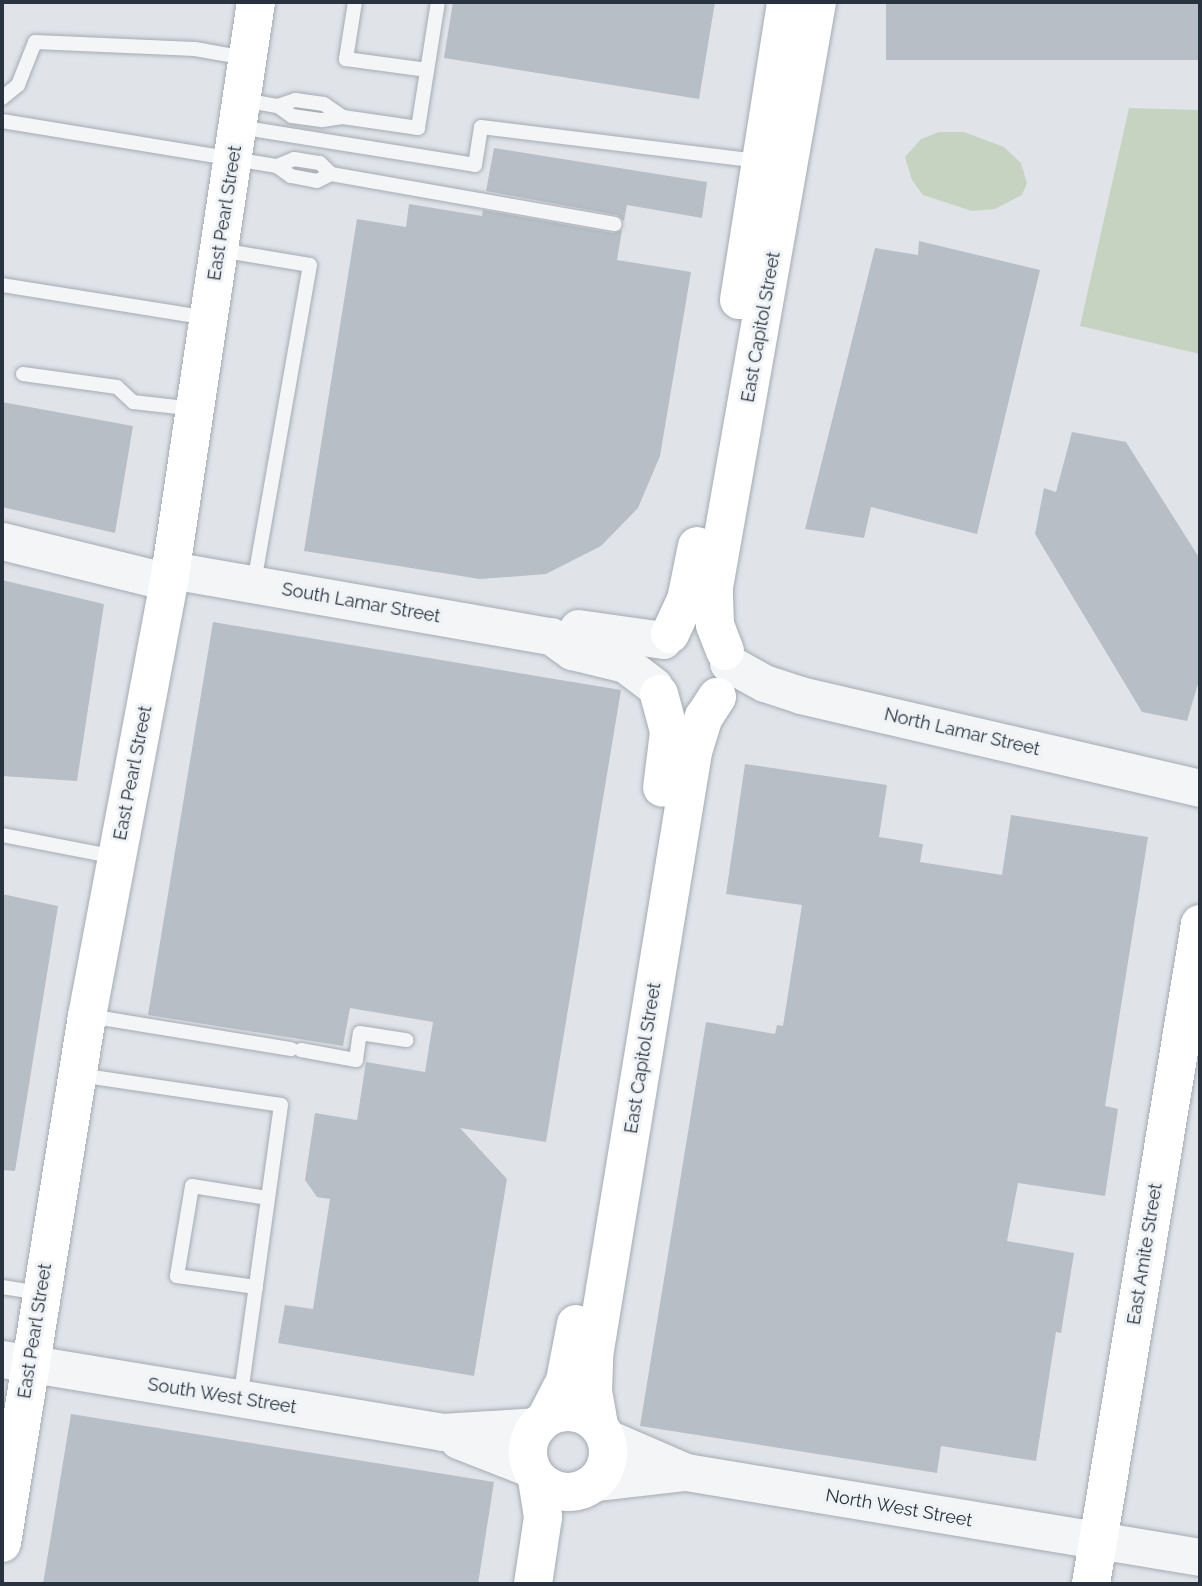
<!DOCTYPE html>
<style>
body{margin:0}
#map{position:relative;width:1202px;height:1586px;overflow:hidden;background:#e0e4e9;font-family:Raleway,sans-serif}
div>[style]{position:absolute}
.green>*{inset:0;background:#c7d3c1}
.building>*{inset:0;background:#b7bec6;transform-origin:0 0}
.roads{filter:drop-shadow(0 0 2px #a5abb3) drop-shadow(0 0 2px #a5abb3)}
.service>*{height:14px;margin:-7px;padding:0 7px;transform-origin:7px;border-radius:7px;background:#f3f5f7}
.tertiary>*{height:37px;margin:-18.5px;padding:0 18.5px;transform-origin:18.5px;border-radius:18.5px;background:#f3f5f7}
.secondary>*{height:38px;margin:-19px;padding:0 19px;transform-origin:19px;border-radius:19px;background:#fff}
.secondary>.ring{margin:-19px;padding:0;box-sizing:content-box;background:none;border:38px solid #fff;border-radius:50%}
span{translate:-50% -50%;white-space:nowrap;text-align:center;line-height:1.15;-webkit-text-stroke:6px #f0f3f6;paint-order:stroke}
.street-label{font-size:18px;color:#293340}
.frame{position:absolute;inset:0;border:4px solid #293340;pointer-events:none}
</style>
<div id="map">
<div class="green">
<i style="clip-path:polygon(1129px 108px,1200px 110px,1200px 354px,1080px 326px)"></i>
<i style="clip-path:polygon(939px 132px,964px 132px,1004px 147px,1021px 163px,1027px 183px,1022px 195px,995px 209px,972px 211px,923px 195px,912px 180px,905px 157px,921px 139px)"></i>
</div>
<div class="building">
<i style="clip-path:polygon(453px 2px,715px 2px,699px 99px,444px 58px)"></i>
<i style="left:886px;top:2px;width:314px;height:58px"></i>
<i style="clip-path:polygon(494px 148px,707px 182px,702px 218px,627px 205px,624px 221px,617px 215px,486px 191px)"></i>
<i style="clip-path:polygon(409px 204px,482px 216px,483px 210px,613px 233px,622px 230px,617px 260px,691px 272px,660px 456px,638px 508px,601px 546px,546px 574px,480px 579px,304px 551px,357px 219px,406px 227px)"></i>
<i style="clip-path:polygon(919px 241px,1040px 270px,977px 534px,871px 507px,864px 538px,805px 529px,875px 248px,918px 255px)"></i>
<i style="clip-path:polygon(2px 402px,133px 426px,115px 533px,2px 507px)"></i>
<i style="clip-path:polygon(1072px 432px,1126px 442px,1200px 559px,1200px 677px,1187px 721px,1142px 712px,1035px 534px,1044px 488px,1056px 492px)"></i>
<i style="clip-path:polygon(2px 580px,104px 604px,77px 781px,2px 776px)"></i>
<i style="clip-path:polygon(213px 622px,621px 690px,546px 1142px,460px 1128px,507px 1179px,474px 1376px,278px 1343px,285px 1305px,313px 1309px,330px 1199px,317px 1197px,305px 1180px,315px 1113px,357px 1120px,366px 1062px,425px 1072px,433px 1022px,350px 1008px,343px 1046px,148px 1015px)"></i>
<i style="clip-path:polygon(745px 764px,887px 785px,879px 837px,923px 844px,920px 862px,1002px 875px,1011px 815px,1148px 837px,1105px 1106px,1118px 1109px,1105px 1196px,1018px 1183px,1007px 1241px,1074px 1253px,1061px 1333px,1056px 1332px,1036px 1461px,941px 1446px,937px 1473px,640px 1426px,706px 1022px,775px 1034px,777px 1025px,783px 1026px,802px 905px,726px 894px)"></i>
<i style="clip-path:polygon(2px 894px,58px 906px,15px 1171px,2px 1170px)"></i>
<i style="clip-path:polygon(71px 1414px,494px 1482px,478px 1584px,43px 1584px)"></i>
</div>
<div class="roads">
<div class="service">
<i style="left:355px;top:2px;width:58px;rotate:99deg"></i>
<i style="left:346px;top:59px;width:82px;rotate:7.7deg"></i>
<i style="left:2px;top:98px;width:21px;rotate:-39deg"></i>
<i style="left:18px;top:85px;width:46px;rotate:-68.4deg"></i>
<i style="left:35px;top:42px;width:160px;rotate:2.5deg"></i>
<i style="left:195px;top:49px;width:52px;rotate:10deg"></i>
<i style="left:243px;top:100px;width:36px;rotate:10deg"></i>
<i style="left:278px;top:106px;width:17px;rotate:36deg"></i>
<i style="left:292px;top:116px;width:30px;rotate:8deg"></i>
<i style="left:322px;top:120px;width:21px;rotate:-8deg"></i>
<i style="left:343px;top:117px;width:23px;rotate:-146deg"></i>
<i style="left:324px;top:104px;width:29px;rotate:-172deg"></i>
<i style="left:295px;top:100px;width:18px;rotate:161deg"></i>
<i style="left:343px;top:117px;width:76px;rotate:8.3deg"></i>
<i style="left:418px;top:128px;width:128px;rotate:-81deg"></i>
<i style="left:2px;top:121px;width:279px;rotate:9.3deg"></i>
<i style="left:277px;top:166px;width:17px;rotate:36deg"></i>
<i style="left:291px;top:176px;width:26px;rotate:11deg"></i>
<i style="left:317px;top:181px;width:16px;rotate:-27deg"></i>
<i style="left:239px;top:127px;width:239px;rotate:9.1deg"></i>
<i style="left:475px;top:165px;width:38px;rotate:-81deg"></i>
<i style="left:481px;top:127px;width:280px;rotate:7deg"></i>
<i style="left:277px;top:166px;width:18px;rotate:-22deg"></i>
<i style="left:294px;top:159px;width:26px;rotate:9deg"></i>
<i style="left:320px;top:163px;width:16px;rotate:45deg"></i>
<i style="left:331px;top:174px;width:288px;rotate:10deg"></i>
<i style="left:220px;top:250px;width:91px;rotate:9.5deg"></i>
<i style="left:310px;top:265px;width:323px;rotate:100deg"></i>
<i style="left:2px;top:285px;width:208px;rotate:9.1deg"></i>
<i style="left:23px;top:374px;width:95px;rotate:7.9deg"></i>
<i style="left:117px;top:387px;width:22px;rotate:43deg"></i>
<i style="left:133px;top:402px;width:61px;rotate:6.5deg"></i>
<i style="left:2px;top:835px;width:116px;rotate:10.9deg"></i>
<i style="left:89px;top:1016px;width:205px;rotate:9.3deg"></i>
<i style="left:301px;top:1050px;width:56px;rotate:10.3deg"></i>
<i style="left:356px;top:1060px;width:27px;rotate:-82deg"></i>
<i style="left:360px;top:1033px;width:47px;rotate:8.7deg"></i>
<i style="left:79px;top:1075px;width:204px;rotate:8.4deg"></i>
<i style="left:281px;top:1105px;width:297px;rotate:97.9deg"></i>
<i style="left:2px;top:1287px;width:38px;rotate:9deg"></i>
<i style="left:256px;top:1287px;width:80px;rotate:-172.1deg"></i>
<i style="left:177px;top:1276px;width:91px;rotate:-80.5deg"></i>
<i style="left:192px;top:1186px;width:77px;rotate:9deg"></i>
</div>
<div class="tertiary">
<i style="left:2px;top:541px;width:172px;rotate:13.8deg"></i>
<i style="left:171px;top:570px;width:386px;rotate:9.9deg"></i>
<i style="left:551px;top:636px;width:26px;rotate:36deg"></i>
<i style="left:572px;top:651px;width:55px;rotate:13.8deg"></i>
<i style="left:625px;top:664px;width:36px;rotate:37deg"></i>
<i style="left:578px;top:628px;width:86px;rotate:8deg"></i>
<i style="left:728px;top:663px;width:41px;rotate:29.1deg"></i>
<i style="left:764px;top:683px;width:38px;rotate:18deg"></i>
<i style="left:800px;top:695px;width:411px;rotate:13.1deg"></i>
<i style="left:2px;top:1359px;width:446px;rotate:9.4deg"></i>
<i style="left:442px;top:1432px;width:96px;rotate:-3.6deg"></i>
<i style="left:605px;top:1437px;width:88px;rotate:23.4deg"></i>
<i style="left:686px;top:1472px;width:521px;rotate:9.39deg"></i>
<i style="left:458px;top:1440px;width:79px;rotate:21.4deg"></i>
<i style="left:596px;top:1482px;width:90px;rotate:-6.4deg"></i>
</div>
<div class="secondary">
<i style="left:739px;top:300px;width:302px;rotate:-81deg"></i>
<i style="left:670px;top:634px;width:38px;rotate:-65deg"></i>
<i style="left:686px;top:600px;width:55px;rotate:-78.5deg"></i>
<i style="left:725px;top:651px;width:28px;rotate:-111deg"></i>
<i style="left:715px;top:625px;width:38px;rotate:-92deg"></i>
<i style="left:714px;top:587px;width:594px;rotate:-80.01deg"></i>
<i style="left:659px;top:694px;width:39px;rotate:75deg"></i>
<i style="left:669px;top:732px;width:56px;rotate:97.1deg"></i>
<i class="ring" style="left:528px;top:1412px;width:42px;height:42px"></i>
<i style="left:546px;top:1418px;width:42px;rotate:-62.8deg"></i>
<i style="left:565px;top:1381px;width:58px;rotate:-79.1deg"></i>
<i style="left:599px;top:1425px;width:34px;rotate:-100deg"></i>
<i style="left:593px;top:1392px;width:36px;rotate:-88deg"></i>
<i style="left:594px;top:1356px;width:612px;rotate:-80.69deg"></i>
<i style="left:693px;top:752px;width:37px;rotate:-73deg"></i>
<i style="left:704px;top:717px;width:24px;rotate:-57deg"></i>
<i style="left:2px;top:1543px;width:534px;rotate:-80.84deg"></i>
<i style="left:87px;top:1016px;width:442px;rotate:-79.3deg"></i>
<i style="left:169px;top:582px;width:586px;rotate:-81.47deg"></i>
<i style="left:533px;top:1584px;width:68px;rotate:-81.5deg"></i>
<i style="left:543px;top:1517px;width:39px;rotate:-99deg"></i>
<i style="left:1091px;top:1584px;width:669px;rotate:-80.62deg"></i>
</div>
</div>
<div class="street-label">
<span style="left:225px;top:213px;rotate:-81deg">East Pearl Street</span>
<span style="left:761px;top:327px;rotate:-80deg">East Capitol Street</span>
<span style="left:361px;top:603px;rotate:10deg">South Lamar Street</span>
<span style="left:962px;top:732px;rotate:13deg">North Lamar Street</span>
<span style="left:133px;top:773px;rotate:-79deg">East Pearl Street</span>
<span style="left:643px;top:1058px;rotate:-81deg">East Capitol Street</span>
<span style="left:1145px;top:1254px;rotate:-81deg">East Amite Street</span>
<span style="left:35px;top:1331px;rotate:-81deg">East Pearl Street</span>
<span style="left:222px;top:1396px;rotate:9deg">South West Street</span>
<span style="left:899px;top:1508px;rotate:10deg">North West Street</span>
</div>
<div class="frame"></div>
</div>
